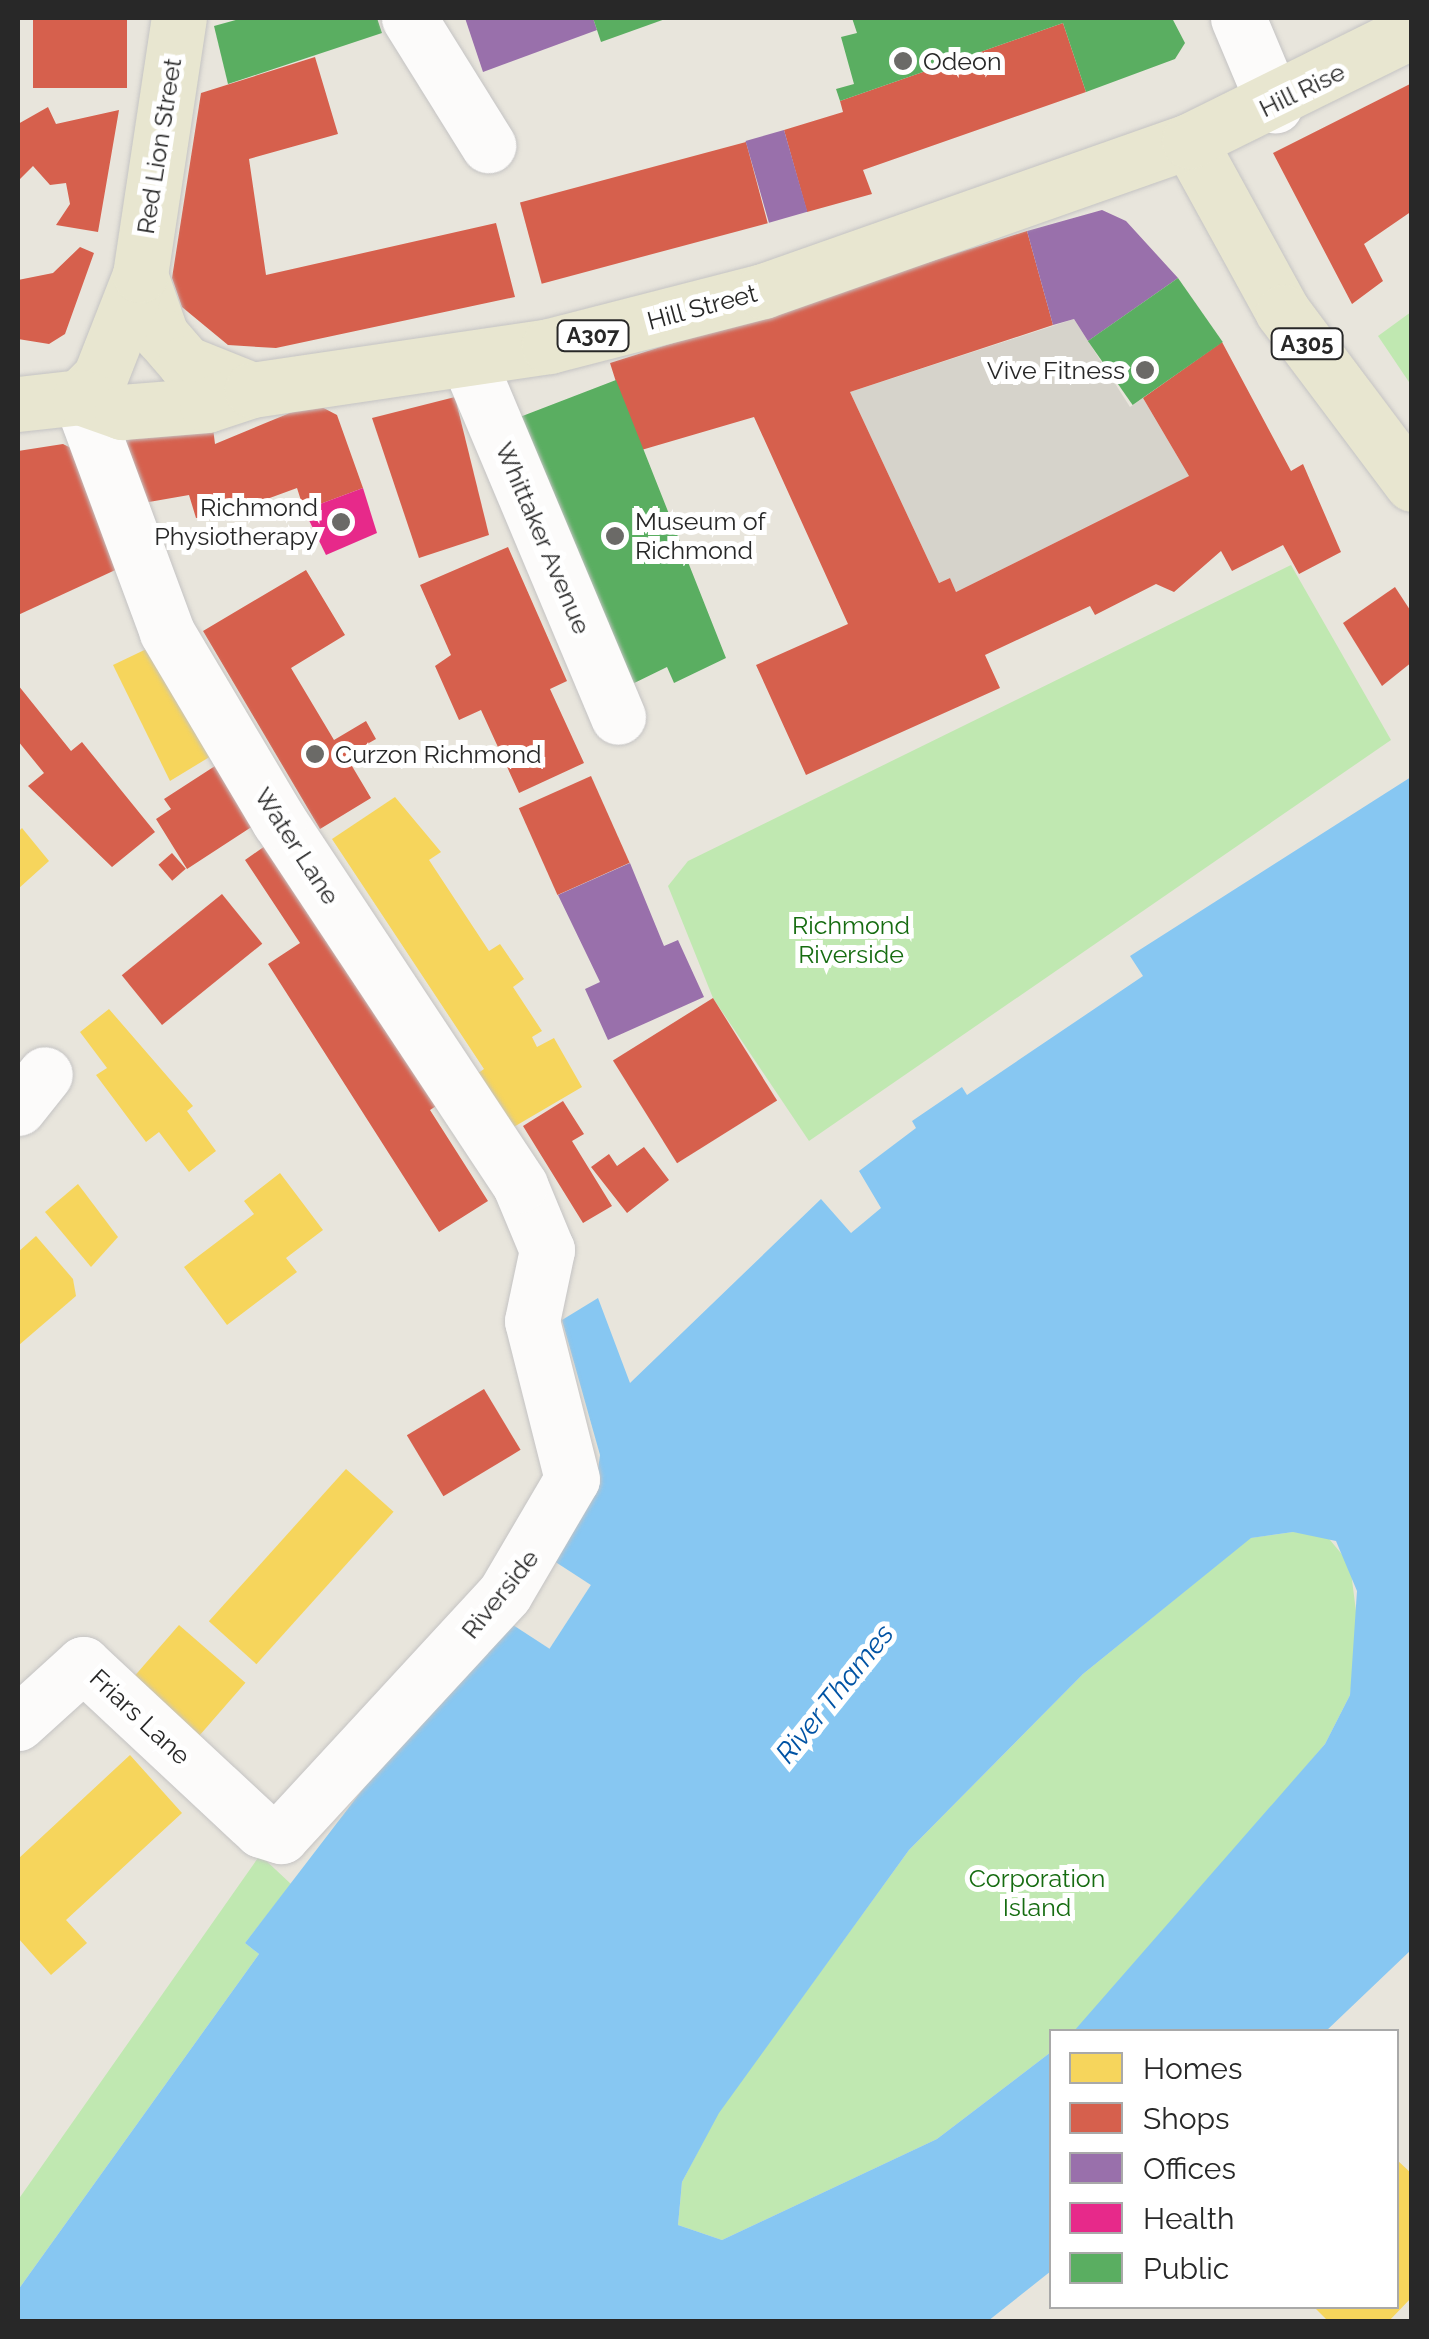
<!DOCTYPE html>
<style>
body{margin:0}
#map{position:relative;width:1429px;height:2339px;overflow:hidden;background:#e8e5dc;font-family:Raleway,sans-serif}
div>[style]{position:absolute}
.green>*{inset:0;background:#c0e8b1}
.plaza>*{inset:0;background:#d6d3cb}
.water>*{inset:0;background:#87c7f2}
.pier>*{inset:0;background:#e8e5dc;transform-origin:0 0}
.homes>*{inset:0;background:#f6d55c;transform-origin:0 0}
.shops>*{inset:0;background:#d6604d;transform-origin:0 0}
.offices>*{inset:0;background:#9970ab;transform-origin:0 0}
.health>*{inset:0;background:#e7298a}
.public>*{inset:0;background:#5aae61;transform-origin:0 0}
.roads{filter:drop-shadow(0 0 2px #c4c3c3) drop-shadow(0 0 2px #c4c3c3)}
.street>*{height:55px;margin:-27.5px;padding:0 27.5px;transform-origin:27.5px;border-radius:27.5px;background:#fcfbfa}
.primary>*{height:55px;margin:-27.5px;padding:0 27.5px;transform-origin:27.5px;border-radius:27.5px;background:#e8e6d0}
.dots>*{width:28px;height:28px;translate:-50% -50%;box-sizing:border-box;border:5px solid #fff;border-radius:50%}
span{translate:-50% -50%;white-space:nowrap;text-align:center;line-height:1.15;-webkit-text-stroke:10px #fff;paint-order:stroke}
.shield-label span{padding:2px 8px;background:#fff;border:2px solid;border-radius:8px;-webkit-text-stroke-width:0}
.shield-label{font-size:22px;color:#282828;font-weight:700}
.poi-label{font-size:25px;color:#282828}
.left{translate:0 -50%;text-align:left}
.right{translate:-100% -50%;text-align:right}
.street-label{font-size:25px;color:#282828}
.park-label{font-size:25px;color:#166c11}
.water-label{font-size:28px;color:#0053a4;font-style:italic}
.frame{position:absolute;inset:0;border:20px solid #282828;pointer-events:none}
.legend{position:absolute;left:1049px;top:2029px;width:350px;height:280px;box-sizing:border-box;background:#fff;border:2px solid #a9a9a9;margin:0;padding:12px 18px;list-style:none;font-size:30px;color:#282828}
.legend li{display:flex;align-items:center;gap:20px;height:50px}
.legend b{width:50px;border:2px solid #a9a9a9}
</style>
<div id="map">
<div class="green">
<i style="clip-path:polygon(1411px 312px,1411px 385px,1378px 336px)"></i>
<i style="clip-path:polygon(1291px 565px,1391px 740px,809px 1141px,713px 998px,668px 886px,688px 861px)"></i>
<i style="clip-path:polygon(1293px 1532px,1325px 1534px,1350px 1564px,1359px 1635px,1350px 1695px,1325px 1744px,1105px 2003px,1074px 2031px,1052px 2032px,1051px 2052px,937px 2139px,722px 2240px,678px 2225px,682px 2182px,718px 2113px,909px 1850px,1083px 1674px,1250px 1538px)"></i>
<i style="clip-path:polygon(260px 1855px,291px 1884px,245px 1943px,259px 1954px,18px 2290px,18px 2200px)"></i>
</div>
<div class="plaza">
<i style="clip-path:polygon(1074px 319px,1130px 407px,1143px 398px,1189px 476px,956px 592px,950px 578px,939px 583px,850px 392px)"></i>
</div>
<div class="water">
<i style="clip-path:polygon(1411px 777px,1411px 1950px,1326px 2031px,1074px 2031px,1325px 1744px,1350px 1695px,1357px 1591px,1336px 1541px,1293px 1532px,1251px 1538px,1083px 1674px,909px 1850px,719px 2113px,682px 2182px,678px 2225px,722px 2240px,937px 2139px,1051px 2052px,1051px 2271px,988px 2321px,18px 2322px,18px 2290px,259px 1954px,245px 1943px,596px 1485px,600px 1455px,562px 1320px,598px 1298px,630px 1383px,821px 1199px,851px 1233px,881px 1208px,859px 1171px,916px 1128px,912px 1121px,962px 1087px,967px 1095px,1143px 976px,1130px 956px)"></i>
</div>
<div class="pier">
<i style="left:554px;top:1561px;width:44px;height:76px;rotate:33deg"></i>
</div>
<div class="homes">
<i style="clip-path:polygon(159px 643px,221px 750px,170px 781px,113px 665px)"></i>
<i style="clip-path:polygon(395px 797px,441px 852px,429px 860px,489px 951px,500px 944px,524px 979px,513px 987px,542px 1031px,532px 1037px,537px 1047px,554px 1038px,582px 1087px,512px 1128px,477px 1074px,484px 1069px,332px 839px)"></i>
<i style="clip-path:polygon(22px 828px,49px 861px,18px 889px,18px 832px)"></i>
<i style="clip-path:polygon(109px 1009px,193px 1106px,187px 1111px,216px 1151px,189px 1172px,159px 1132px,146px 1142px,96px 1075px,107px 1068px,80px 1032px)"></i>
<i style="clip-path:polygon(280px 1173px,323px 1230px,286px 1258px,297px 1272px,227px 1325px,184px 1267px,254px 1214px,244px 1201px)"></i>
<i style="clip-path:polygon(78px 1184px,118px 1237px,91px 1267px,45px 1212px)"></i>
<i style="clip-path:polygon(36px 1236px,73px 1279px,76px 1296px,19px 1345px,18px 1252px)"></i>
<i style="left:346px;top:1469px;width:64px;height:205px;rotate:42deg"></i>
<i style="left:179px;top:1625px;width:88px;height:78px;rotate:41deg"></i>
<i style="clip-path:polygon(130px 1755px,182px 1813px,66px 1920px,87px 1943px,51px 1975px,18px 1938px,18px 1859px)"></i>
<i style="clip-path:polygon(1396px 2159px,1412px 2174px,1412px 2297px,1388px 2322px,1329px 2322px,1313px 2306px,1396px 2306px)"></i>
</div>
<div class="shops">
<i style="left:33px;top:18px;width:94px;height:70px"></i>
<i style="clip-path:polygon(1063px 23px,1086px 92px,863px 170px,872px 194px,807px 212px,784px 130px,843px 112px,840px 101px)"></i>
<i style="clip-path:polygon(315px 57px,338px 134px,249px 159px,266px 275px,496px 223px,515px 297px,276px 348px,228px 345px,182px 307px,172px 278px,201px 93px)"></i>
<i style="clip-path:polygon(1412px 83px,1412px 211px,1364px 244px,1383px 281px,1352px 304px,1273px 153px)"></i>
<i style="clip-path:polygon(48px 107px,56px 124px,119px 110px,98px 232px,56px 225px,70px 204px,66px 183px,50px 185px,33px 166px,18px 181px,18px 124px)"></i>
<i style="left:746px;top:142px;width:84px;height:234px;rotate:75deg"></i>
<i style="clip-path:polygon(1027px 231px,1053px 325px,850px 392px,939px 583px,950px 578px,956px 592px,1189px 476px,1143px 398px,1222px 342px,1291px 471px,1303px 464px,1341px 552px,1299px 574px,1283px 545px,1232px 571px,1221px 551px,1174px 592px,1156px 584px,1095px 615px,1090px 606px,985px 655px,1000px 688px,806px 775px,756px 665px,848px 624px,754px 417px,638px 451px,610px 363px)"></i>
<i style="clip-path:polygon(80px 247px,94px 253px,65px 334px,49px 344px,18px 339px,18px 280px,53px 273px)"></i>
<i style="clip-path:polygon(455px 397px,489px 535px,419px 558px,372px 418px)"></i>
<i style="clip-path:polygon(314px 403px,337px 415px,363px 488px,304px 510px,297px 488px,223px 515px,196px 518px,189px 495px,126px 506px,111px 442px,212px 420px,215px 444px)"></i>
<i style="clip-path:polygon(63px 444px,73px 449px,124px 566px,18px 615px,18px 451px)"></i>
<i style="clip-path:polygon(508px 547px,567px 681px,550px 689px,584px 763px,519px 793px,481px 710px,459px 720px,435px 666px,451px 655px,420px 585px)"></i>
<i style="clip-path:polygon(306px 570px,345px 635px,291px 668px,334px 740px,366px 721px,376px 739px,346px 756px,371px 798px,320px 829px,203px 631px)"></i>
<i style="clip-path:polygon(1395px 587px,1412px 613px,1412px 662px,1382px 686px,1343px 623px)"></i>
<i style="clip-path:polygon(18px 685px,71px 751px,82px 742px,155px 832px,112px 867px,28px 786px,44px 773px,18px 741px)"></i>
<i style="clip-path:polygon(215px 766px,253px 826px,187px 869px,156px 819px,171px 809px,164px 799px)"></i>
<i style="left:591px;top:776px;width:95px;height:79px;rotate:66deg"></i>
<i style="clip-path:polygon(275px 839px,444px 1101px,430px 1110px,488px 1201px,439px 1232px,268px 964px,300px 943px,245px 860px)"></i>
<i style="left:172px;top:853px;width:21px;height:18px;rotate:49deg"></i>
<i style="left:222px;top:894px;width:64px;height:129px;rotate:51deg"></i>
<i style="left:713px;top:998px;width:121px;height:118px;rotate:58deg"></i>
<i style="clip-path:polygon(563px 1101px,584px 1134px,572px 1141px,612px 1206px,583px 1223px,523px 1126px)"></i>
<i style="clip-path:polygon(644px 1147px,669px 1180px,627px 1213px,591px 1167px,609px 1154px,617px 1166px)"></i>
<i style="left:484px;top:1389px;width:71px;height:90px;rotate:59deg"></i>
</div>
<div class="offices">
<i style="clip-path:polygon(465px 18px,593px 18px,597px 30px,483px 72px)"></i>
<i style="left:784px;top:130px;width:85px;height:40px;rotate:74deg"></i>
<i style="clip-path:polygon(1102px 210px,1126px 221px,1178px 278px,1088px 341px,1074px 319px,1053px 325px,1027px 231px)"></i>
<i style="clip-path:polygon(630px 863px,664px 946px,678px 940px,704px 997px,608px 1040px,585px 989px,600px 982px,558px 895px)"></i>
</div>
<div class="health">
<i style="clip-path:polygon(363px 488px,377px 533px,326px 555px,304px 510px)"></i>
</div>
<div class="public">
<i style="clip-path:polygon(243px 18px,377px 18px,382px 33px,228px 84px,214px 26px)"></i>
<i style="clip-path:polygon(593px 18px,668px 18px,601px 42px)"></i>
<i style="clip-path:polygon(852px 18px,1172px 18px,1185px 43px,1175px 59px,1086px 92px,1063px 23px,840px 101px,836px 89px,854px 84px,841px 37px,857px 33px)"></i>
<i style="left:1178px;top:278px;width:78px;height:110px;rotate:55deg"></i>
<i style="clip-path:polygon(616px 380px,726px 658px,674px 683px,667px 667px,622px 689px,512px 420px)"></i>
</div>
<div class="roads">
<div class="street">
<i style="left:409px;top:18px;width:150px;rotate:58.1deg"></i>
<i style="left:1238px;top:18px;width:95px;rotate:67.2deg"></i>
<i style="left:468px;top:360px;width:387px;rotate:67.2deg"></i>
<i style="left:18px;top:1108px;width:43px;rotate:-51.5deg"></i>
<i style="left:18px;top:1723px;width:88px;rotate:-42.2deg"></i>
<i style="left:83px;top:1664px;width:243px;rotate:43deg"></i>
<i style="left:261px;top:1830px;width:21px;rotate:17deg"></i>
<i style="left:281px;top:1836px;width:330px;rotate:-47.3deg"></i>
<i style="left:505px;top:1593px;width:132px;rotate:-59.6deg"></i>
<i style="left:572px;top:1479px;width:163px;rotate:-104.2deg"></i>
<i style="left:532px;top:1321px;width:73px;rotate:-78.1deg"></i>
<i style="left:547px;top:1250px;width:70px;rotate:-112.6deg"></i>
<i style="left:520px;top:1185px;width:437px;rotate:-123.5deg"></i>
<i style="left:279px;top:821px;width:220px;rotate:-120.7deg"></i>
<i style="left:167px;top:632px;width:251px;rotate:-110.3deg"></i>
</div>
<div class="primary">
<i style="left:1189px;top:141px;width:195px;rotate:61.2deg"></i>
<i style="left:1283px;top:312px;width:215px;rotate:53.1deg"></i>
<i style="left:140px;top:275px;width:64px;rotate:70.7deg"></i>
<i style="left:161px;top:335px;width:37px;rotate:49deg"></i>
<i style="left:185px;top:363px;width:72px;rotate:21.9deg"></i>
<i style="left:80px;top:397px;width:28px;rotate:-45deg"></i>
<i style="left:100px;top:377px;width:110px;rotate:-68.6deg"></i>
<i style="left:140px;top:275px;width:260px;rotate:-81.4deg"></i>
<i style="left:18px;top:404px;width:62px;rotate:-6.4deg"></i>
<i style="left:80px;top:397px;width:45px;rotate:19.7deg"></i>
<i style="left:122px;top:412px;width:85px;rotate:-4.7deg"></i>
<i style="left:207px;top:405px;width:47px;rotate:-18.4deg"></i>
<i style="left:252px;top:390px;width:300px;rotate:-8.4deg"></i>
<i style="left:549px;top:346px;width:221px;rotate:-14.4deg"></i>
<i style="left:763px;top:291px;width:452px;rotate:-19.4deg"></i>
<i style="left:1189px;top:141px;width:249px;rotate:-26.3deg"></i>
</div>
</div>
<div class="dots">
<i style="left:903px;top:61px;background:#6b6a67"></i>
<i style="left:1145px;top:370px;background:#6b6a67"></i>
<i style="left:341px;top:522px;background:#6b6a67"></i>
<i style="left:615px;top:536px;background:#6b6a67"></i>
<i style="left:315px;top:754px;background:#6b6a67"></i>
</div>
<div class="shield-label">
<span style="left:593px;top:336px">A307</span>
<span style="left:1307px;top:344px">A305</span>
</div>
<div class="poi-label">
<span class="left" style="left:923px;top:61px">Odeon</span>
<span class="right" style="left:1125px;top:370px">Vive Fitness</span>
<span class="right" style="left:318px;top:522px">Richmond<br>Physiotherapy</span>
<span class="left" style="left:635px;top:536px">Museum of<br>Richmond</span>
<span class="left" style="left:335px;top:754px">Curzon Richmond</span>
</div>
<div class="street-label">
<span style="left:1302px;top:90px;rotate:-26deg">Hill Rise</span>
<span style="left:159px;top:146px;rotate:-81deg">Red Lion Street</span>
<span style="left:702px;top:307px;rotate:-15deg">Hill Street</span>
<span style="left:543px;top:538px;rotate:67deg">Whittaker Avenue</span>
<span style="left:297px;top:846px;rotate:57deg">Water Lane</span>
<span style="left:500px;top:1594px;rotate:-51deg">Riverside</span>
<span style="left:140px;top:1717px;rotate:43deg">Friars Lane</span>
</div>
<div class="park-label">
<span style="left:851px;top:940px">Richmond<br>Riverside</span>
<span style="left:1037px;top:1893px">Corporation<br>Island</span>
</div>
<div class="water-label">
<span style="left:835px;top:1694px;rotate:-51deg">River Thames</span>
</div>
<div class="frame"></div>
<ul class="legend">
<li><b style="height:28px;background:#f6d55c"></b>Homes</li>
<li><b style="height:28px;background:#d6604d"></b>Shops</li>
<li><b style="height:28px;background:#9970ab"></b>Offices</li>
<li><b style="height:28px;background:#e7298a"></b>Health</li>
<li><b style="height:28px;background:#5aae61"></b>Public</li>
</ul>
</div>
